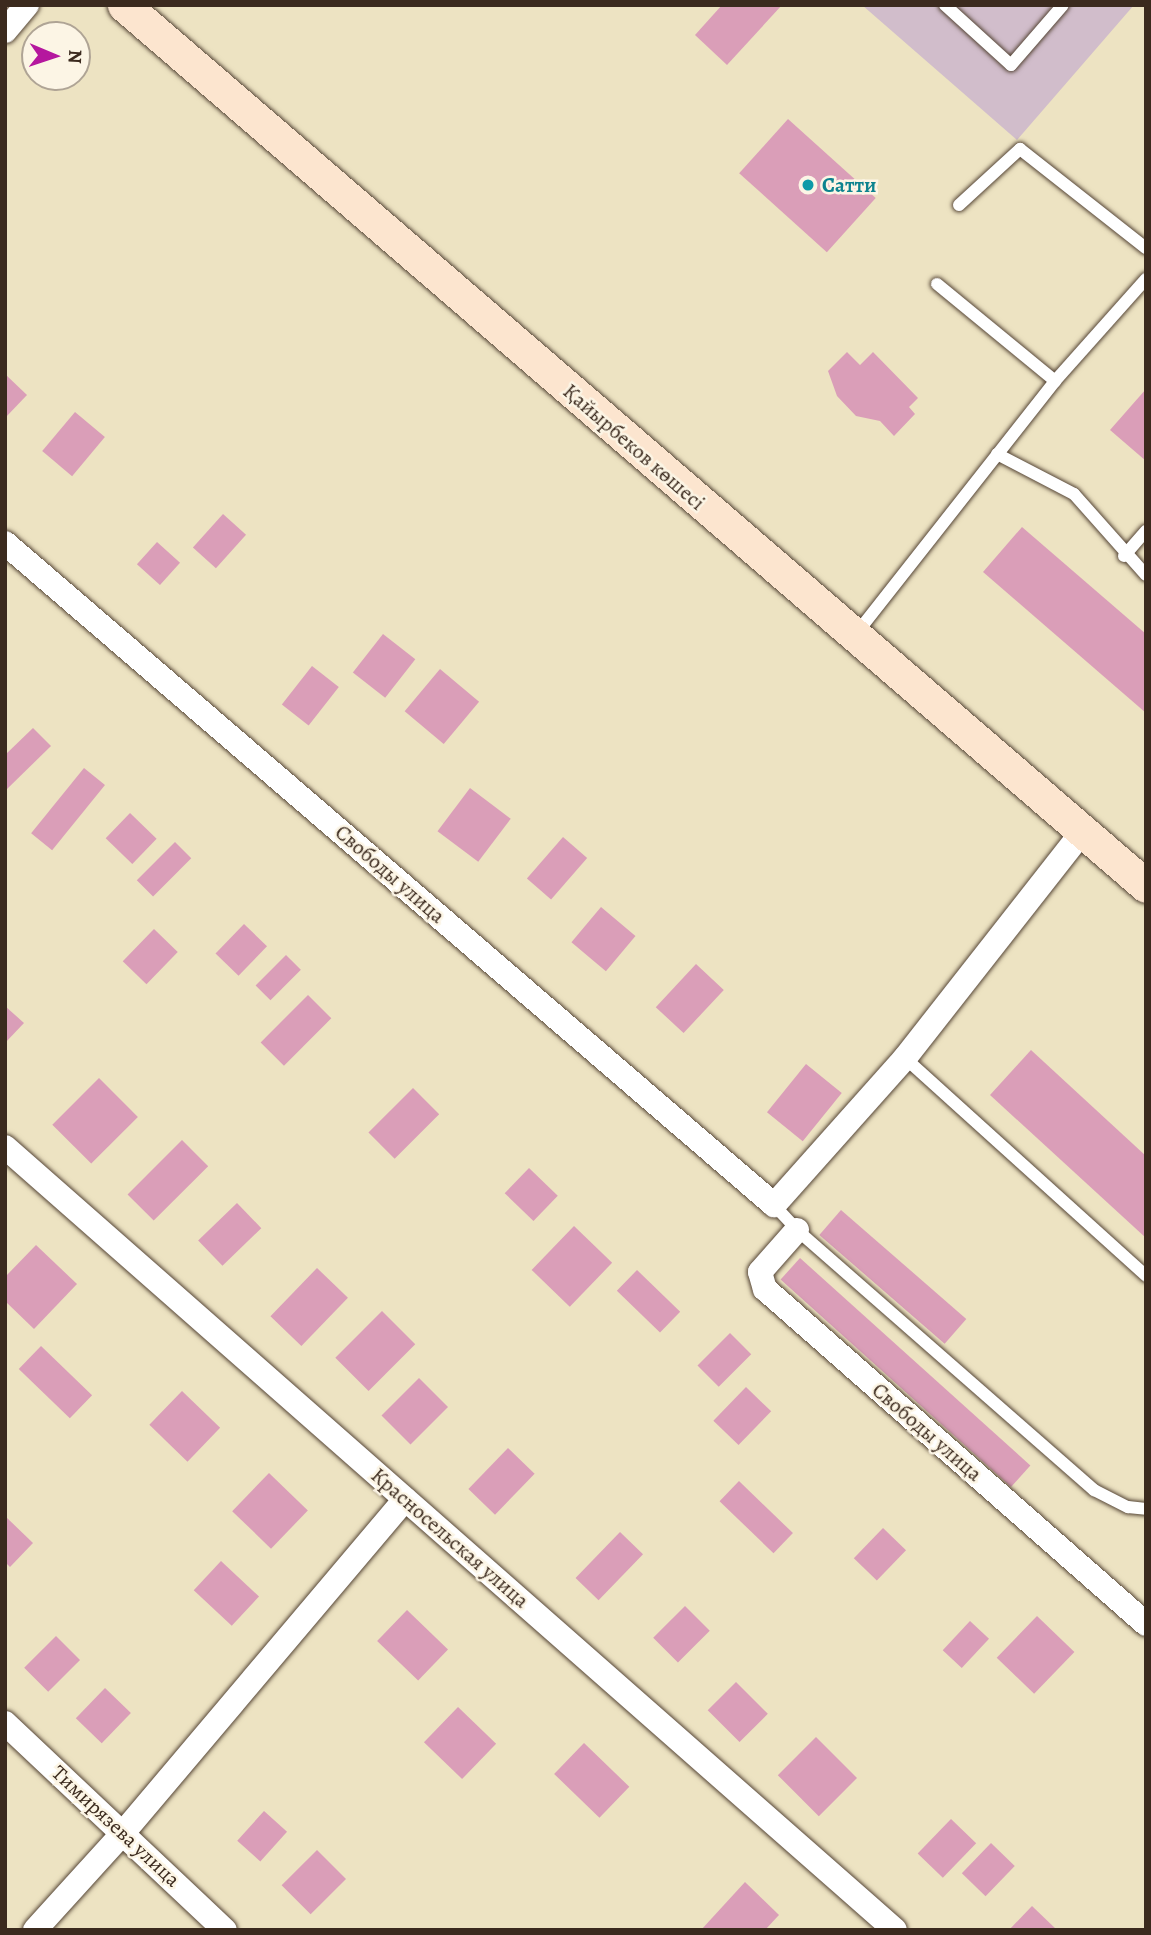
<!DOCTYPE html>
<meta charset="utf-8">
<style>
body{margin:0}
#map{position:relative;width:1151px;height:1935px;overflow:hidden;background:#ede3c2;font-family:Alegreya,serif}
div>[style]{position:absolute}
.industrial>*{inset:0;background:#d1bdcb}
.building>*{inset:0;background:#da9eb8;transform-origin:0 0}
.roads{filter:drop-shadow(0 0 2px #564637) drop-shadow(0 0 2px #564637)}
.service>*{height:12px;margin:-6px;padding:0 6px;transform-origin:6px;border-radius:6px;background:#fff}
.minor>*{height:24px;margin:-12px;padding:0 12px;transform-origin:12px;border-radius:12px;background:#fff}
.secondary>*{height:33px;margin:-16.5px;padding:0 16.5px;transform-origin:16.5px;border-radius:16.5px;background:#fce5cf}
.dots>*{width:19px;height:19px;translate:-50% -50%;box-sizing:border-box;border:4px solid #fcf5e5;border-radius:50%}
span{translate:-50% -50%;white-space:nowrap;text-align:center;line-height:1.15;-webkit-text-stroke:5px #fcf5e5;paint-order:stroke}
.culture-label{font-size:21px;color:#0d838f;font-weight:700}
.left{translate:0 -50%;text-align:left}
.street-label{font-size:21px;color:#3b2a1e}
.frame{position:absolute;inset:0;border:7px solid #3b2a1e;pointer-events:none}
.north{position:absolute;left:21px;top:21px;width:70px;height:70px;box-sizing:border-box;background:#fcf5e5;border:2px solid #afa495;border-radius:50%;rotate:92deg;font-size:19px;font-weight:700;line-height:28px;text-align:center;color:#3b2a1e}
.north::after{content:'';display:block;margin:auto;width:24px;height:32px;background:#b5179e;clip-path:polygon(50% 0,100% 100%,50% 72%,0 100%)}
</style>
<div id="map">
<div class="industrial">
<i style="clip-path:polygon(862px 5px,1134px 5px,1017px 140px)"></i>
</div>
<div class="building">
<i style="clip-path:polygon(722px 5px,782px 5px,727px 65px,695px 35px)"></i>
<i style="left:788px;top:119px;width:118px;height:73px;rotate:42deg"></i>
<i style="clip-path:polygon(847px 352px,860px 365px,873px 352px,918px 398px,909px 407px,915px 414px,894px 436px,880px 421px,856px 416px,837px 396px,828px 371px)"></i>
<i style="clip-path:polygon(5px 374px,27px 395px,5px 418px)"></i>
<i style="clip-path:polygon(1146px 389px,1146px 461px,1110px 430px)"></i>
<i style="left:75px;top:412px;width:39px;height:51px;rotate:40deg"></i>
<i style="left:223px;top:514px;width:31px;height:45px;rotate:42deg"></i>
<i style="clip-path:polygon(1022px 527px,1146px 634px,1146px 713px,983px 572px)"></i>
<i style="left:157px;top:542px;width:31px;height:30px;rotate:42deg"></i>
<i style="left:383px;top:634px;width:41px;height:49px;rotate:38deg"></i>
<i style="left:312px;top:666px;width:34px;height:49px;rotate:38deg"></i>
<i style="left:440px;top:669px;width:51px;height:55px;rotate:40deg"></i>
<i style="clip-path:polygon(33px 728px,51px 746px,5px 791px,5px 755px)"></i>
<i style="left:84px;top:768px;width:27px;height:84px;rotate:39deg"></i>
<i style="left:470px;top:788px;width:51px;height:54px;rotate:37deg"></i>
<i style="left:130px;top:813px;width:37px;height:35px;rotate:44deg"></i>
<i style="left:563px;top:837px;width:32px;height:55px;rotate:41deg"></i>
<i style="left:175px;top:842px;width:23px;height:54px;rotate:45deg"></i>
<i style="left:601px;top:907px;width:45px;height:46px;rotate:40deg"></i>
<i style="left:244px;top:924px;width:32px;height:41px;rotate:44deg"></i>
<i style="left:154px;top:929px;width:33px;height:45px;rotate:44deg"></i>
<i style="left:286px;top:955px;width:21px;height:43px;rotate:45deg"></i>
<i style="left:696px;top:964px;width:38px;height:59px;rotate:43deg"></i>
<i style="left:308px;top:995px;width:33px;height:67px;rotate:45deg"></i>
<i style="clip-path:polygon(5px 1006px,24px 1023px,5px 1043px)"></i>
<i style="clip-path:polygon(1031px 1050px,1146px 1156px,1146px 1238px,990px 1095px)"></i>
<i style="left:806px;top:1064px;width:46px;height:62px;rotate:39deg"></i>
<i style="left:99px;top:1078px;width:55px;height:66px;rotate:45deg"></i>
<i style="left:413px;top:1088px;width:37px;height:63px;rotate:45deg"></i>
<i style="left:182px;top:1140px;width:37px;height:77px;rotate:45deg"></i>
<i style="left:529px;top:1168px;width:40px;height:35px;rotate:44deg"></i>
<i style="left:237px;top:1203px;width:35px;height:54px;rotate:46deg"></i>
<i style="left:841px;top:1210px;width:166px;height:33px;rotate:41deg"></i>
<i style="left:574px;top:1226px;width:53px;height:61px;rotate:44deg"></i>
<i style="clip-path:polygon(36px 1245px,77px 1284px,34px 1329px,5px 1301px,5px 1277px)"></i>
<i style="left:800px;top:1258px;width:310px;height:29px;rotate:42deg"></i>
<i style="left:317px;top:1268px;width:43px;height:67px;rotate:44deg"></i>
<i style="left:637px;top:1270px;width:60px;height:29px;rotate:44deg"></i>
<i style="left:382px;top:1311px;width:47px;height:66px;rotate:45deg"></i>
<i style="left:730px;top:1333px;width:30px;height:46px;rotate:45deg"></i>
<i style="left:41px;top:1346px;width:71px;height:32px;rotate:44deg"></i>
<i style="left:419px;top:1378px;width:41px;height:53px;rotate:45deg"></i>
<i style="left:746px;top:1387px;width:35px;height:47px;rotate:44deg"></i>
<i style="left:182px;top:1391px;width:53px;height:47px;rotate:44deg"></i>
<i style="left:508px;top:1448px;width:37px;height:57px;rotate:44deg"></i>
<i style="left:269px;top:1473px;width:54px;height:53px;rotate:44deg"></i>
<i style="left:739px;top:1481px;width:75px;height:28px;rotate:44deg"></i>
<i style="clip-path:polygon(5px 1516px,33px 1543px,10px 1567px,5px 1562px)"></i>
<i style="left:883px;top:1528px;width:32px;height:42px;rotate:44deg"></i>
<i style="left:620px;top:1532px;width:32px;height:64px;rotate:44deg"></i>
<i style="left:221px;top:1561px;width:52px;height:40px;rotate:43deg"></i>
<i style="left:685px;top:1606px;width:35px;height:45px;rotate:45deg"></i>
<i style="left:407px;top:1610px;width:57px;height:43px;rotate:44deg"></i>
<i style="left:1037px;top:1616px;width:52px;height:58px;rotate:44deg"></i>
<i style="left:970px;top:1621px;width:26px;height:40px;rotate:43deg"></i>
<i style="left:56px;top:1636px;width:34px;height:45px;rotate:45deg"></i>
<i style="left:736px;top:1682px;width:45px;height:40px;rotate:45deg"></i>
<i style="left:105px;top:1688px;width:36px;height:42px;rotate:44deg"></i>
<i style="left:458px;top:1707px;width:53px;height:49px;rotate:44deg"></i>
<i style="left:816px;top:1737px;width:58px;height:54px;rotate:45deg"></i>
<i style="left:584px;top:1743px;width:63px;height:43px;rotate:44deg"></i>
<i style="left:264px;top:1811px;width:31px;height:40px;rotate:42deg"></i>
<i style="left:951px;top:1819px;width:35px;height:48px;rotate:44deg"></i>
<i style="left:991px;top:1843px;width:33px;height:42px;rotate:44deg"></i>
<i style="left:317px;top:1850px;width:41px;height:50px;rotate:45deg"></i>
<i style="clip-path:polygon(745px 1882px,779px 1915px,765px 1930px,701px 1930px)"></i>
<i style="clip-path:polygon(1032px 1906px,1057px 1930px,1009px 1930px)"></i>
</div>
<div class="roads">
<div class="service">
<i style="left:945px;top:5px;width:89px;rotate:42.3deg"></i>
<i style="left:1011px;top:65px;width:79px;rotate:-49.1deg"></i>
<i style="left:959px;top:205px;width:83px;rotate:-42.6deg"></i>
<i style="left:1020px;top:149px;width:160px;rotate:38.2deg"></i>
<i style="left:937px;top:284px;width:153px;rotate:39.4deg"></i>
<i style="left:997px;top:454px;width:87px;rotate:27.5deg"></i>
<i style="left:1074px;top:494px;width:108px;rotate:48.4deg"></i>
<i style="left:1124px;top:556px;width:33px;rotate:-49deg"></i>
<i style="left:856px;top:634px;width:322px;rotate:-51.8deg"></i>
<i style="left:1055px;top:381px;width:137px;rotate:-48.3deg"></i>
<i style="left:905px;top:1058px;width:325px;rotate:42.1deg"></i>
<i style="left:774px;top:1205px;width:34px;rotate:47deg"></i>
<i style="left:797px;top:1230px;width:395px;rotate:41.2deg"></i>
<i style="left:1094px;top:1490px;width:38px;rotate:27deg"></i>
<i style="left:1128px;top:1507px;width:18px;rotate:6deg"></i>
</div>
<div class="minor">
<i style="left:5px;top:31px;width:34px;rotate:-50deg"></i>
<i style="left:5px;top:543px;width:1015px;rotate:40.72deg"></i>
<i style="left:774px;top:1205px;width:197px;rotate:-48.3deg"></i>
<i style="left:905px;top:1058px;width:288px;rotate:-51.9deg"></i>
<i style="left:5px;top:1147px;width:1185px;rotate:41.34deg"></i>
<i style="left:797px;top:1230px;width:56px;rotate:131.4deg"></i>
<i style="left:760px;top:1272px;width:18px;rotate:74deg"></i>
<i style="left:765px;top:1289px;width:507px;rotate:41.32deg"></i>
<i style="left:5px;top:1723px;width:302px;rotate:43.3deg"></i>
<i style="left:35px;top:1930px;width:131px;rotate:-47.8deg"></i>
<i style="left:123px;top:1833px;width:437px;rotate:-49.8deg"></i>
</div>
<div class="secondary">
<i style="left:124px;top:5px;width:1349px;rotate:40.76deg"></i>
</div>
</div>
<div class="dots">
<i style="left:808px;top:185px;background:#0f9aa8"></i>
</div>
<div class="culture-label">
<span class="left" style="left:822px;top:185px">Сатти</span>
</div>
<div class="street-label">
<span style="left:634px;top:447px;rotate:41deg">Қайырбеков көшесі</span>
<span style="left:390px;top:874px;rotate:41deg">Свободы улица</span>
<span style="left:927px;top:1432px;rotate:41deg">Свободы улица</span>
<span style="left:450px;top:1538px;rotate:41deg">Красносельская улица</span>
<span style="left:116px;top:1826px;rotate:43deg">Тимирязева улица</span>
</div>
<div class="frame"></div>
<div class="north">N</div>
</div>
